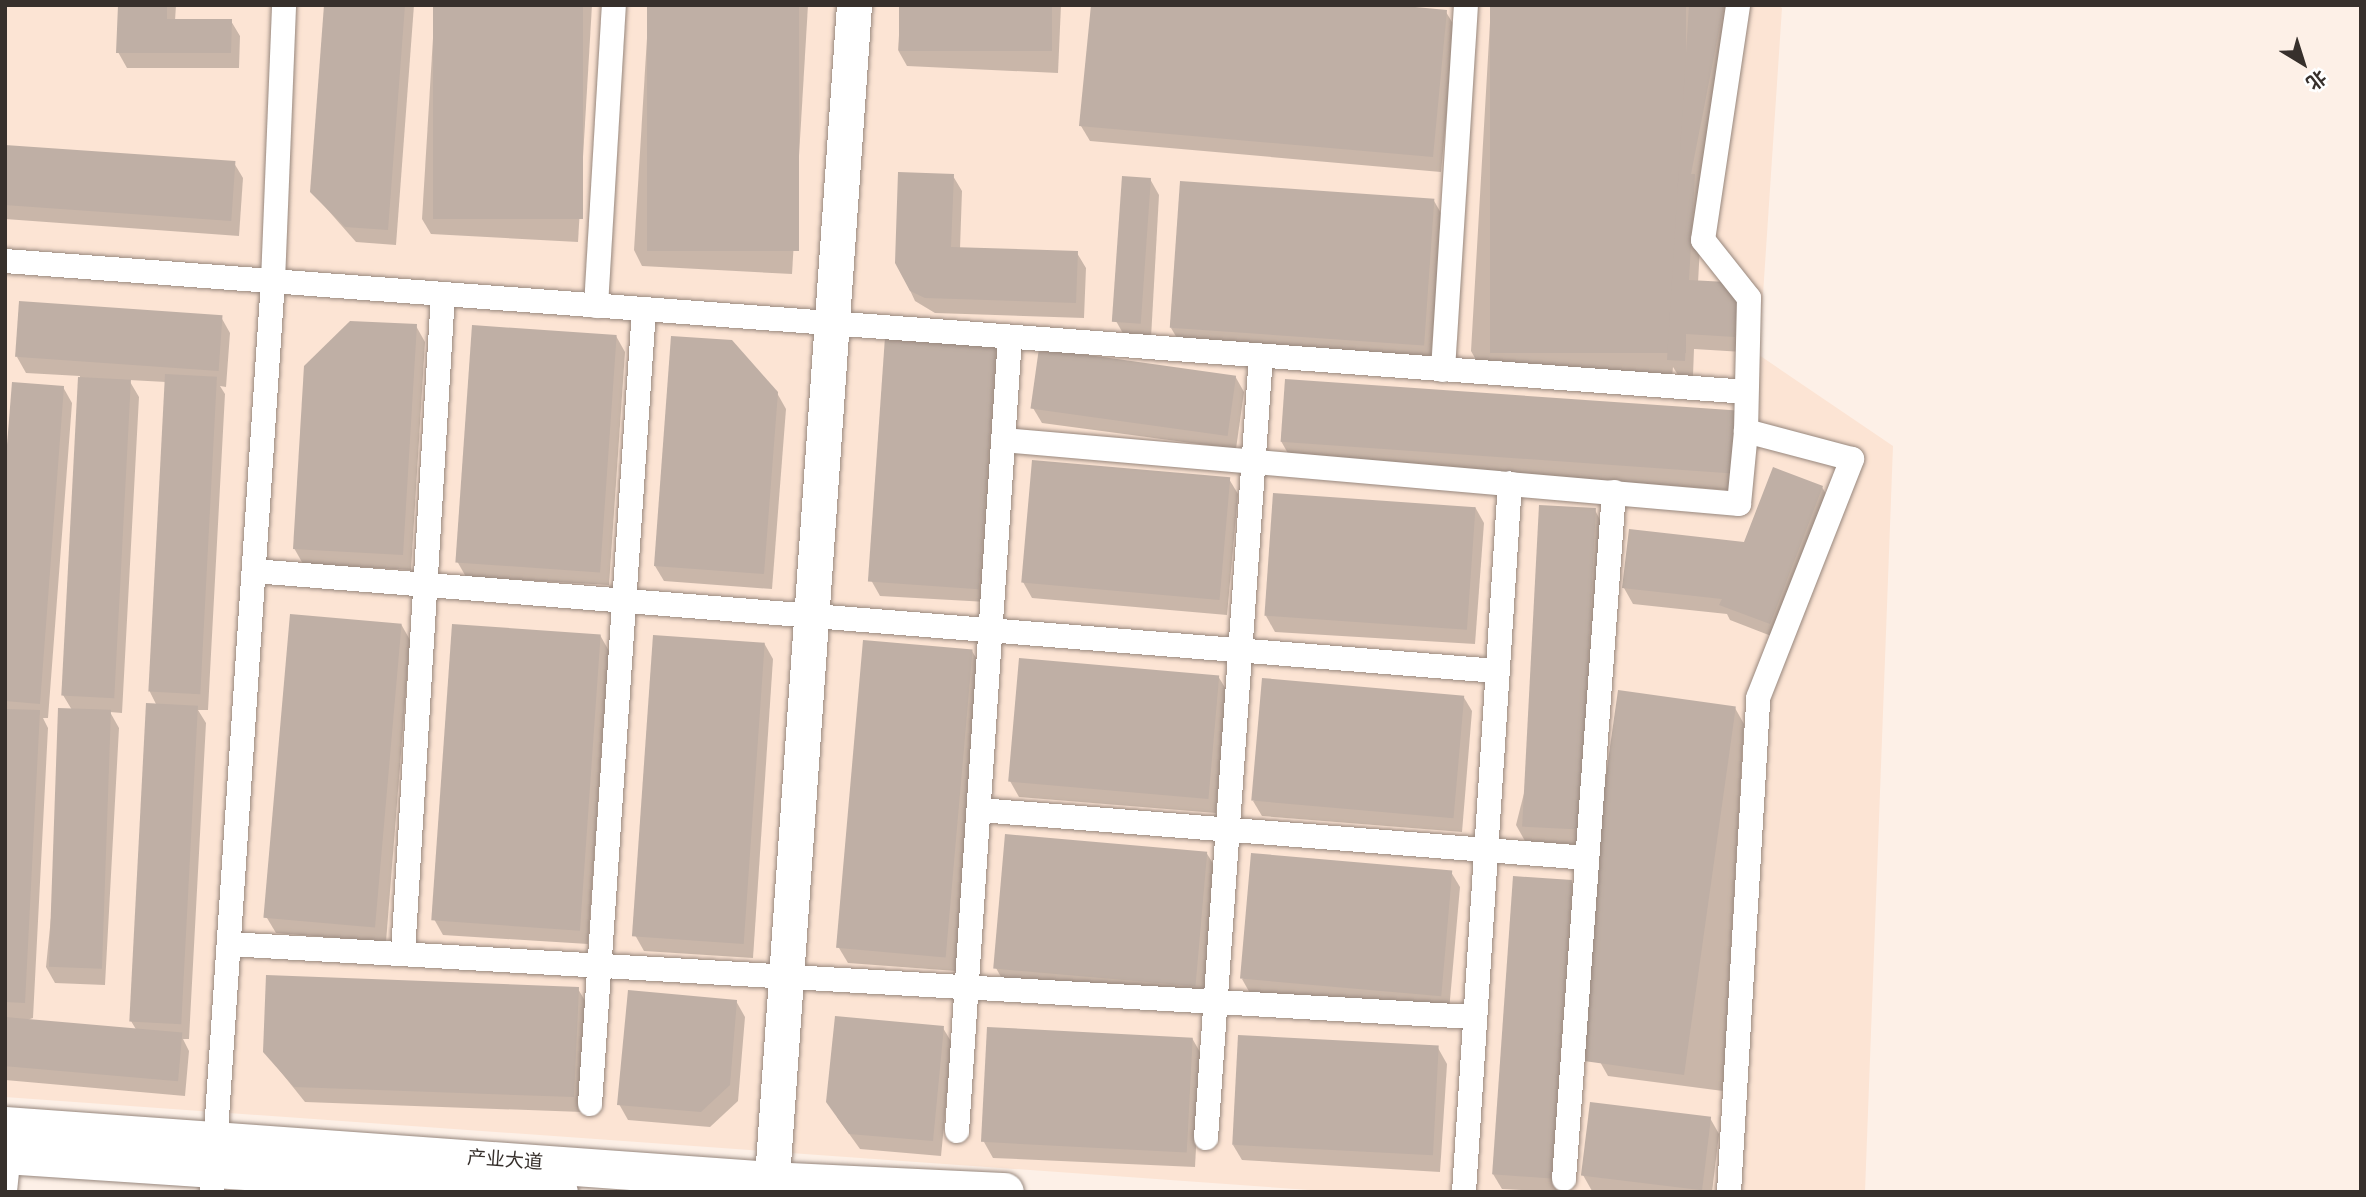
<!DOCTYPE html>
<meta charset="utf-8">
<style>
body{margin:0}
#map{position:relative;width:2366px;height:1197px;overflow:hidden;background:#fdf0e7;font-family:"Crimson Pro","Noto Sans SC",serif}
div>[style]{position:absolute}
.built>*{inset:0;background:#fce4d4}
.shadow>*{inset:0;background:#0003}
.building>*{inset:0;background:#bfafa5;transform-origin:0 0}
.roads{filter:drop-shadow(0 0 2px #97877d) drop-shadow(0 0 2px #97877d)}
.street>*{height:24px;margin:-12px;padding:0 12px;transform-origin:12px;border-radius:12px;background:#fff}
.secondary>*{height:35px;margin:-17.5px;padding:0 17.5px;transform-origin:17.5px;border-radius:17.5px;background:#fff}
.primary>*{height:38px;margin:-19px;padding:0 19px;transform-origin:19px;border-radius:19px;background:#fff}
span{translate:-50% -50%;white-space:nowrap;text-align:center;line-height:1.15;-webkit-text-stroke:6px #fff;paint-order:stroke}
.street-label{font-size:19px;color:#37302c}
.frame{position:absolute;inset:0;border:7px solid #37302c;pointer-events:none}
.north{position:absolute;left:2268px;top:28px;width:70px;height:70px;-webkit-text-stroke:5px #fff;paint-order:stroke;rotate:142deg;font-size:19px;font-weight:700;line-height:28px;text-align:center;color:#37302c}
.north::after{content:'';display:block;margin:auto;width:24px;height:32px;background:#37302c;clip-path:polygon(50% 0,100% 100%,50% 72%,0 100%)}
</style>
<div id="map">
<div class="built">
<i style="clip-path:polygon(5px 5px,1778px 5px,1782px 8px,1759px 355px,1893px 446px,1865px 1192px,1338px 1192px,5px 1097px)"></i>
</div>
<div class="shadow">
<i style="clip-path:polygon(119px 5px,176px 5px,175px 21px,231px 21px,240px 36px,239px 68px,127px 68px,118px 52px)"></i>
<i style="clip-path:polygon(326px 5px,414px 5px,396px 245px,356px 242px,312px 192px)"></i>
<i style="clip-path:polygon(435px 5px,592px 5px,578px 242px,431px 234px,422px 219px)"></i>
<i style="clip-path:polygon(649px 5px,808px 5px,792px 274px,642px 266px,634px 250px)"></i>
<i style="clip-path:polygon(901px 5px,1061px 5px,1058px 73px,907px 66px,898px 50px)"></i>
<i style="clip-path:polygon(1491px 5px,1729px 5px,1703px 191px,1698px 283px,1736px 298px,1743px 352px,1694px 349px,1693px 376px,1678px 375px,1673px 367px,1672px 377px,1480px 367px,1471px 351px)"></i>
<i style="clip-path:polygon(1446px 12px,1455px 27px,1441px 172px,1090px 141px,1081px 126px)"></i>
<i style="clip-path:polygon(5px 146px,234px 163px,243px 178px,239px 236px,5px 219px)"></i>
<i style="clip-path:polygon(953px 176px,962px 191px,960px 249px,1077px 253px,1086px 268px,1084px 318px,935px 313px,915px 301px,897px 262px)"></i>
<i style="clip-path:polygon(1150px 179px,1159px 195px,1151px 338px,1125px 337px,1116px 321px)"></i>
<i style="clip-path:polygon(1433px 199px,1442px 215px,1431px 360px,1180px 343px,1171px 328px)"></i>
<i style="clip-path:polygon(221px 317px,230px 333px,226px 387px,220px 386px,225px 394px,208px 710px,198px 710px,206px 723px,189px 1039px,183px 1039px,189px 1051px,185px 1096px,5px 1080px,5px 494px,63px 387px,72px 403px,48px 718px,43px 718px,48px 728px,33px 1018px,24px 1021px,137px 1031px,131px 1021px,157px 706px,150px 692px,166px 382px,129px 380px,139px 397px,122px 713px,110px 712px,119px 728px,105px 985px,55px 983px,46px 967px,72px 710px,63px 695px,80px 376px,26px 373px,17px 357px)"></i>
<i style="clip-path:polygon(416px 326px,425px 342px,411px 570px,303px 564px,294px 548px)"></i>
<i style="clip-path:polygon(616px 336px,625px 352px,609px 585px,466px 577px,457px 561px)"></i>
<i style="clip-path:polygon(995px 346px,1004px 361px,987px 602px,880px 596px,871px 580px)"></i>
<i style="clip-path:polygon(1235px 376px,1244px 392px,1236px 449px,1042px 423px,1033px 408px)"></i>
<i style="clip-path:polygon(777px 393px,786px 409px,772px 589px,664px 581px,655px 566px)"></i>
<i style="clip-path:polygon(1736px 414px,1740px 491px,1290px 457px,1281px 441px)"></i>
<i style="clip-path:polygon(1229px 479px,1238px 494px,1227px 615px,1032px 598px,1023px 582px)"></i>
<i style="clip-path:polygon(1822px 487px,1831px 503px,1779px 639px,1730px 620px,1727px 614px,1633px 604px,1624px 588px,1745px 543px)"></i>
<i style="clip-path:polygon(1475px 507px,1484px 523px,1475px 644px,1275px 632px,1266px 616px)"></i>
<i style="clip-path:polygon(1595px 510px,1603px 526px,1579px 845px,1525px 841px,1516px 825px)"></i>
<i style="clip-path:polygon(401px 624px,410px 640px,386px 942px,276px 933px,267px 918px)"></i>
<i style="clip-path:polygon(600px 635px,609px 651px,588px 944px,443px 935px,434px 919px)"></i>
<i style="clip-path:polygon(764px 643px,773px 659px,753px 958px,644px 951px,635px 935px)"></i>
<i style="clip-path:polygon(972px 651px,981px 666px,956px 971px,848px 963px,839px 948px)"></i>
<i style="clip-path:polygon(1218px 676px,1227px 691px,1216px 813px,1019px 797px,1010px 781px)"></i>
<i style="clip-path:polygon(1463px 696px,1472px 711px,1462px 832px,1262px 816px,1253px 801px)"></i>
<i style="clip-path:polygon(1735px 708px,1744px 724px,1723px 1091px,1608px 1076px,1599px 1060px)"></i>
<i style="clip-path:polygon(1206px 852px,1215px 867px,1204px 999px,1005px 984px,996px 968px)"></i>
<i style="clip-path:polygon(1451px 872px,1460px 887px,1449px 1011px,1251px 995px,1242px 979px)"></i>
<i style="clip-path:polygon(1571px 881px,1580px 897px,1558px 1192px,1502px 1189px,1493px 1174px)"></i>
<i style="clip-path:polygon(578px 989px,587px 1004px,582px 1112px,305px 1102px,264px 1051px)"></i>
<i style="clip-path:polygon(736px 1001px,745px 1017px,738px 1101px,710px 1127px,628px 1120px,619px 1104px)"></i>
<i style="clip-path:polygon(943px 1028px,952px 1043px,941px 1156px,860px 1149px,837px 1117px)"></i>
<i style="clip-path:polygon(1192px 1038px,1201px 1054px,1195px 1167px,993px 1158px,984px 1142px)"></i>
<i style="clip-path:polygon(1438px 1048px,1447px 1064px,1440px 1172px,1242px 1160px,1233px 1145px)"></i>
<i style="clip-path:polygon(1710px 1118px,1719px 1134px,1712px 1192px,1592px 1191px,1583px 1175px)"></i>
</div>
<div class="building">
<i style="clip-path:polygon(118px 5px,167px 5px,167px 19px,232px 19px,231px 53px,116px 53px)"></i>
<i style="clip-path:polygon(324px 5px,405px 5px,388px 230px,345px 227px,310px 192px)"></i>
<i style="left:433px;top:5px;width:150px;height:214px"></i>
<i style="left:647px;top:5px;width:152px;height:246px"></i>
<i style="left:899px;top:5px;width:153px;height:46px"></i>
<i style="clip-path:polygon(1091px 5px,1394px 5px,1447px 10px,1433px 157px,1079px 126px)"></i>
<i style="left:1490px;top:5px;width:196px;height:348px"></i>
<i style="clip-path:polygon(1689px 5px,1724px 5px,1691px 174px,1695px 174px,1689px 280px,1727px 282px,1737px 297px,1735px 337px,1686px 334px,1685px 361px,1667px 360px)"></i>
<i style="left:5px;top:145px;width:231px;height:60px;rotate:4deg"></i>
<i style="clip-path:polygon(898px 172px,954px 174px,951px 247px,1078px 251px,1076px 303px,925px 298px,910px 291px,895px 263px)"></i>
<i style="left:1122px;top:176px;width:29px;height:146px;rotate:4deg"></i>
<i style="left:1180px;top:181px;width:255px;height:147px;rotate:4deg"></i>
<i style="left:19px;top:301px;width:204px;height:56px;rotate:4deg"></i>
<i style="clip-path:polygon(350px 321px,417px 324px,403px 555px,293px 549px,304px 366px)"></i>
<i style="left:472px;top:325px;width:145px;height:238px;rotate:4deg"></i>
<i style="clip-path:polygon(671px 336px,732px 340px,778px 392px,764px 574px,654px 566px)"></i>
<i style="left:885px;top:337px;width:111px;height:245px;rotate:4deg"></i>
<i style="left:1039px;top:348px;width:199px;height:61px;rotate:8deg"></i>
<i style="left:165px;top:374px;width:52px;height:318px;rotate:3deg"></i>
<i style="left:78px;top:377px;width:53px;height:319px;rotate:3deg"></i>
<i style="left:1285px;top:379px;width:453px;height:63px;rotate:4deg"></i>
<i style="clip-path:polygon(12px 382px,64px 386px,40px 704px,5px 701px,5px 470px)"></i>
<i style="left:1032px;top:460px;width:199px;height:123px;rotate:5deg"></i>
<i style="clip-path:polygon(1773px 467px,1823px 486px,1770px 624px,1719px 605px,1722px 599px,1622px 588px,1629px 529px,1744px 542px)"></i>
<i style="left:1273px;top:493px;width:203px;height:123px;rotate:4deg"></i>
<i style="left:1539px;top:505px;width:57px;height:322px;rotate:3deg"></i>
<i style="left:290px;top:614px;width:112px;height:305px;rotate:5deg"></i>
<i style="left:452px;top:624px;width:149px;height:297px;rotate:4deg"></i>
<i style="left:653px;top:635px;width:112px;height:302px;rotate:4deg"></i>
<i style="left:863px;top:640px;width:110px;height:309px;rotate:5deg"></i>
<i style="left:1019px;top:658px;width:201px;height:124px;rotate:5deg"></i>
<i style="left:1262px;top:678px;width:203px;height:123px;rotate:5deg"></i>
<i style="left:1618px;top:690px;width:119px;height:372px;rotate:8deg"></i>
<i style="left:146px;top:703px;width:52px;height:319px;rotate:3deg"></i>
<i style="left:58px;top:708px;width:53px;height:259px;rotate:2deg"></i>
<i style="clip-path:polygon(5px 709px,40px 710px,25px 1003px,5px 1002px)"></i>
<i style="left:1005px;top:834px;width:203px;height:135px;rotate:5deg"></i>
<i style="left:1251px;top:853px;width:202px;height:126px;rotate:5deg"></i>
<i style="left:1513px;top:876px;width:59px;height:299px;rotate:4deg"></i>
<i style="clip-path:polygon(266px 975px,579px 987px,574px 1097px,294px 1087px,263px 1052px)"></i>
<i style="clip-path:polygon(628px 990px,737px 1000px,730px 1085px,701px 1112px,617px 1105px)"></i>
<i style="clip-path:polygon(835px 1016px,944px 1026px,933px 1141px,849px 1134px,826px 1102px)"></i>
<i style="left:5px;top:1017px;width:178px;height:49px;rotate:5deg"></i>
<i style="left:987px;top:1027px;width:206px;height:115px;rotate:3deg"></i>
<i style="left:1238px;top:1035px;width:201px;height:110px;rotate:3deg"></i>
<i style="left:1590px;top:1102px;width:122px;height:74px;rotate:7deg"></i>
</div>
<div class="roads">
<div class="street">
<i style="left:5px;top:261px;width:1746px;rotate:4.3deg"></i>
<i style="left:596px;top:306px;width:302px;rotate:-86.6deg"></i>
<i style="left:1443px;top:370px;width:366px;rotate:-86.4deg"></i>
<i style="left:1003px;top:440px;width:739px;rotate:4.97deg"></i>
<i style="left:1739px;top:504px;width:73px;rotate:-84.5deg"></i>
<i style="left:254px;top:571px;width:1247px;rotate:4.6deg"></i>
<i style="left:979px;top:810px;width:610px;rotate:4.51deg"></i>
<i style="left:229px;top:944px;width:1247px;rotate:3.36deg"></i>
<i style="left:403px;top:954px;width:661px;rotate:-86.53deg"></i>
<i style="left:590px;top:1104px;width:797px;rotate:-86.11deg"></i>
<i style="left:957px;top:1131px;width:796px;rotate:-86.18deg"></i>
<i style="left:1206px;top:1138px;width:784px;rotate:-85.98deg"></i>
<i style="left:1564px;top:1179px;width:689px;rotate:-85.84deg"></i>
<i style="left:5px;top:1191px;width:36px;rotate:-84deg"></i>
<i style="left:212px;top:1192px;width:913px;rotate:-86.17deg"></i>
<i style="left:273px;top:281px;width:276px;rotate:-87.7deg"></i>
<i style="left:1464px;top:1192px;width:710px;rotate:-86.29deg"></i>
<i style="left:1729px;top:1192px;width:495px;rotate:-86.6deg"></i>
<i style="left:1758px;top:698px;width:257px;rotate:-68.5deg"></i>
<i style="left:1852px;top:459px;width:110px;rotate:-165.2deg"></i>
<i style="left:1746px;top:431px;width:133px;rotate:-88.7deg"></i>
<i style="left:1749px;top:298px;width:74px;rotate:-128.4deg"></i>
<i style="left:1703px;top:240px;width:238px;rotate:-81.5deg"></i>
</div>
<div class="secondary">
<i style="left:771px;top:1192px;width:1190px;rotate:-86deg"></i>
</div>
<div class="primary">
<i style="left:5px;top:1126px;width:768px;rotate:4.11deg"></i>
<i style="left:771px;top:1181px;width:234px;rotate:2.7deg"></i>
<i style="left:5px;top:1155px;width:555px;rotate:3.82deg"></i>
</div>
</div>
<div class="street-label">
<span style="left:505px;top:1160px;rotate:4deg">产业大道</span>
</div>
<div class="frame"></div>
<div class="north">北</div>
</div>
